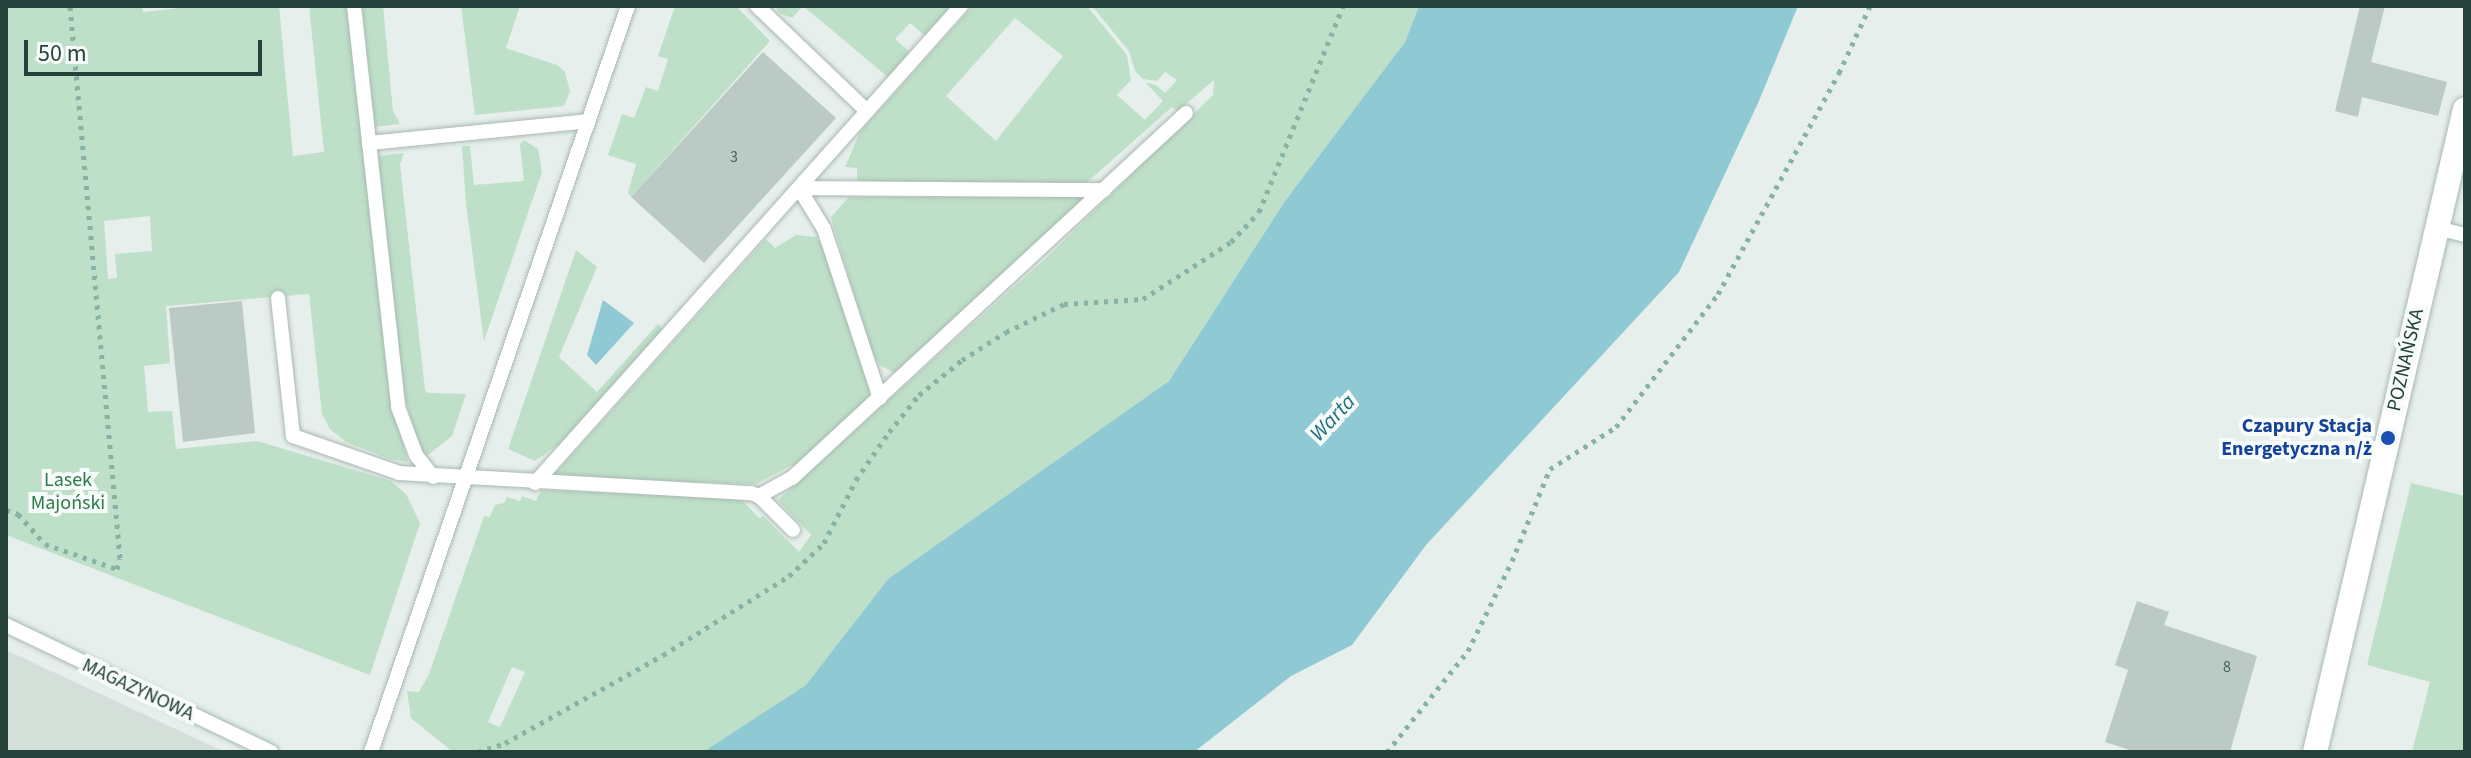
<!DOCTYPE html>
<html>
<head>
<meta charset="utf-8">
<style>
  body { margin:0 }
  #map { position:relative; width:2471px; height:758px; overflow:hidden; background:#e6efeb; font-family:"Source Sans 3",sans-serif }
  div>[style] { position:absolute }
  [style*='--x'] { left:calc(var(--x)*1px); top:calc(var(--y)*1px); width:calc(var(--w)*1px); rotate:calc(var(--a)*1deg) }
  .built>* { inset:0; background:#d4dfda }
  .green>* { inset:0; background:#bfe0c8 }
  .water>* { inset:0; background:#8ec9d4 }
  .building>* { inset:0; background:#bbcac4 }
  .path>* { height:5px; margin-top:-2.5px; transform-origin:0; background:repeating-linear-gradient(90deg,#86b3a5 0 4px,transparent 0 10px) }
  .roads { filter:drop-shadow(0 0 2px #a8b8b2) drop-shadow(0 0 2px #a8b8b2) }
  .lane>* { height:14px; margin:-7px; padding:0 7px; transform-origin:7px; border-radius:7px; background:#fff }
  .secondary>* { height:24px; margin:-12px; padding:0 12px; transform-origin:12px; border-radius:12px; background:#fff }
  .dots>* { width:22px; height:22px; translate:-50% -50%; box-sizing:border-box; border:4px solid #f7fbf9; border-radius:50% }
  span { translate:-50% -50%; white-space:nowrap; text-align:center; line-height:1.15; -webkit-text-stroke:8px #f7fbf9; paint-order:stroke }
  .number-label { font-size:16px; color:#4a645c }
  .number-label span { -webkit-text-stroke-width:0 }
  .street-label { font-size:20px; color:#24423a }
  .transit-label { font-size:20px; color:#164399; font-weight:700 }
  .right { translate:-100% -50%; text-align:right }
  .park-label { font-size:20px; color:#2d7a4b }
  .water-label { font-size:22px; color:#1c6f80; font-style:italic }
  .frame { position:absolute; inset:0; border:8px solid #24423a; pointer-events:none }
  .scale { position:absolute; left:24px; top:40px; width:238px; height:36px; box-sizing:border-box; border:4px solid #24423a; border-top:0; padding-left:10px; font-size:24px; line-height:28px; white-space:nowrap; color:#24423a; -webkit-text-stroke:6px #f7fbf9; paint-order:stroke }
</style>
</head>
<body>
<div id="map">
  <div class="built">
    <i style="clip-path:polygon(6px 650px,225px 752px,6px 752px)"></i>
  </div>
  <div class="green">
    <i style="clip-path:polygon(evenodd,6px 6px,142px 6px,143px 12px,197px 6px,279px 6px,293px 156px,324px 152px,309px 6px,347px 6px,390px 398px,408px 462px,390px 459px,346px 442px,330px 429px,322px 414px,309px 294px,166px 306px,170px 363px,144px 366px,148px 412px,172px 411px,176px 449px,257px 441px,391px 481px,406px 494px,420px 523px,370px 675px,6px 535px,6px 6px,150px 216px,152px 251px,115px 254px,117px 278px,108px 279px,104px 221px,150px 216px)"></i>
    <i style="clip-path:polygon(362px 6px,383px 6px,393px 111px,400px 124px,375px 127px)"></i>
    <i style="clip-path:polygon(461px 6px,520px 6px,506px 48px,557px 65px,565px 72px,570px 91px,564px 106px,475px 115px)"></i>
    <i style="clip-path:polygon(675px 6px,736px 6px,770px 41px,631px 197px,628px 193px,636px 164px,608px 155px,622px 114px,634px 118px,646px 87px,658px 91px,668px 59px,658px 56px)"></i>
    <i style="clip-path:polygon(775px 6px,952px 6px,925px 36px,910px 23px,895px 39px,911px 53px,889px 78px,803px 6px,792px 18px,779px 13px)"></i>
    <i style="clip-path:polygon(evenodd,973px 6px,1087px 6px,1127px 55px,1131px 80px,1117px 95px,1145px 120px,1163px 101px,1145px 82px,1156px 85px,1165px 93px,1177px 80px,1165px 72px,1157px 81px,1143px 79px,1135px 71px,1129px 51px,1092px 6px,1419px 6px,1405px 42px,1285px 201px,1169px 381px,888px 579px,806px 685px,703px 752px,453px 752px,411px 718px,407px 691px,419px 692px,429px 674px,484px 516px,490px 517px,495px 505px,504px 503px,507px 497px,520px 501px,522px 496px,536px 501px,541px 490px,740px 498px,759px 518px,763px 516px,799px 552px,811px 535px,778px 500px,1045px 259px,1213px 95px,1214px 80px,1178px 111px,1172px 107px,1085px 184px,869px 184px,857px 180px,857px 168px,845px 167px,860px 132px,973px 6px,1015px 18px,1063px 56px,996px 141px,946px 96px,1015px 18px,973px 6px,512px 667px,525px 672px,500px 727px,488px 722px,512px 667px)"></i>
    <i style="clip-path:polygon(524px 140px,538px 149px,542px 172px,484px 341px,466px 204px,462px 146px,470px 146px,474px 185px,524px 181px,520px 144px)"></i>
    <i style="clip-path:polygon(404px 153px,400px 164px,425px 390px,428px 393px,466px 394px,452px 436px,424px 458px,405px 400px,378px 156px)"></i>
    <i style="clip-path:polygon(854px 197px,1091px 197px,901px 371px,893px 372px,881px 366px,872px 353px,831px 217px,848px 198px)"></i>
    <i style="clip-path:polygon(796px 235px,816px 237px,825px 248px,870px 390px,868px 401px,795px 468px,792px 465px,756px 484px,552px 477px,766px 239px,775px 248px)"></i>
    <i style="clip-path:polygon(576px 250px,597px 267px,559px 357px,597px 392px,658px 324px,663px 329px,559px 447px,556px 446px,535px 461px,508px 449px)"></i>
    <i style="clip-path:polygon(2411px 483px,2465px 496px,2465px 752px,2412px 752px,2430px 682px,2367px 665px)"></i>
  </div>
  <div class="water">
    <i style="clip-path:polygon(1419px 6px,1798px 6px,1758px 103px,1679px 272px,1426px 545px,1352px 645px,1291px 676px,1194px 752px,703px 752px,806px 685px,888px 579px,1169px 381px,1285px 201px,1405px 42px)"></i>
    <i style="clip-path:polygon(603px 300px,634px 323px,596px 365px,587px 355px)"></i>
  </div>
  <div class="building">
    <i style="clip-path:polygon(2360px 6px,2385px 6px,2371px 62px,2447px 82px,2438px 116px,2362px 97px,2358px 117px,2335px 111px)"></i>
    <i style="clip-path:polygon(763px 52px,836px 118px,704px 263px,631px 197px)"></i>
    <i style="clip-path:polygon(242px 301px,255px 433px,183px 442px,169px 308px)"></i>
    <i style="clip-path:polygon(2137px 601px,2169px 612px,2164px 625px,2257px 656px,2230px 752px,2136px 752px,2105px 742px,2128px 670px,2115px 665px)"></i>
  </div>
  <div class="path">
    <i style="--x:6;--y:510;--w:13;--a:18"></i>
    <i style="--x:18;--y:514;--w:40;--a:48"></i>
    <i style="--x:45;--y:544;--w:76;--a:19.1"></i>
    <i style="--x:117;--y:569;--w:11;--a:-75"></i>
    <i style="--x:120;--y:558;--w:554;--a:-95.18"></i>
    <i style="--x:478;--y:752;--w:28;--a:-18"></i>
    <i style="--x:505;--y:743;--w:181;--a:-29.1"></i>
    <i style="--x:663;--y:655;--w:149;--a:-32.1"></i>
    <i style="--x:789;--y:576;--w:48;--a:-43.3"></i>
    <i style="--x:824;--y:543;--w:71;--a:-63.1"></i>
    <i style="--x:856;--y:480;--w:58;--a:-55.5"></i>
    <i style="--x:889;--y:432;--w:48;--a:-51"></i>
    <i style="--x:919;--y:395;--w:55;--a:-39.1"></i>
    <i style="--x:962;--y:360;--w:52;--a:-32.5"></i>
    <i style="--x:1006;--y:332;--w:64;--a:-25.8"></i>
    <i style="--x:1064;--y:304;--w:79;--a:-3.6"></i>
    <i style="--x:1143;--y:299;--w:105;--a:-32.9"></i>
    <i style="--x:1231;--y:242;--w:41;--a:-47"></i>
    <i style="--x:1259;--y:212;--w:222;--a:-67.8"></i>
    <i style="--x:1387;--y:752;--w:129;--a:-51.3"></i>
    <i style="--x:1468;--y:651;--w:100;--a:-63.9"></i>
    <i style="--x:1512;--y:561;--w:100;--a:-67.6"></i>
    <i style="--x:1550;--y:469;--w:78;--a:-32.5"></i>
    <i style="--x:1616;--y:427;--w:168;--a:-52.5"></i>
    <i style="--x:1718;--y:294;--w:252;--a:-61.3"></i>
    <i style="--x:1839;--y:73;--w:74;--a:-65.2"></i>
  </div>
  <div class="roads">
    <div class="lane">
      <i style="--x:354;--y:6;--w:403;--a:83.7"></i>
      <i style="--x:398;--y:407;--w:51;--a:69.4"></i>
      <i style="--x:416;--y:455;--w:28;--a:52"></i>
      <i style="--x:757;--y:6;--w:152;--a:43.7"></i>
      <i style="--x:369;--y:143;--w:220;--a:-5.7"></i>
      <i style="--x:799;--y:188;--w:305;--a:0.4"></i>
      <i style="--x:799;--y:188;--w:48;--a:58.6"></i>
      <i style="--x:824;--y:229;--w:178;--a:71.7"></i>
      <i style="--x:2437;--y:228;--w:29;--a:14"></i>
      <i style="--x:278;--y:298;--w:139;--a:83.8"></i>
      <i style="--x:293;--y:436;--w:112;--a:19.2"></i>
      <i style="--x:399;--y:473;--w:353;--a:3.3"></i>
      <i style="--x:751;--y:493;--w:9;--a:21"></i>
      <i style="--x:759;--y:496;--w:48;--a:45"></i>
      <i style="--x:535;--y:483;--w:640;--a:-48.23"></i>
      <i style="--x:759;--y:496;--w:38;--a:-29"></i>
      <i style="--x:792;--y:478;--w:537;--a:-42.81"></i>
      <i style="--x:6;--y:625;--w:294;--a:25.6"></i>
      <i style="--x:371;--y:752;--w:789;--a:-70.99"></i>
    </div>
    <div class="secondary">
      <i style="--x:2315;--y:752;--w:660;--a:-76.87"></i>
    </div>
  </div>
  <div class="dots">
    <i style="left:2388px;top:438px;background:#1a4fb4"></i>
  </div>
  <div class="number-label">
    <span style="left:734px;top:157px">3</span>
    <span style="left:2227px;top:667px">8</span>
  </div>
  <div class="street-label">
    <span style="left:2406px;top:360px;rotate:-77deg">POZNAŃSKA</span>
    <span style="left:138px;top:690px;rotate:25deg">MAGAZYNOWA</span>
  </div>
  <div class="transit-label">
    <span class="right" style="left:2372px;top:438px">Czapury Stacja<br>Energetyczna n/ż</span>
  </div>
  <div class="park-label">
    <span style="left:68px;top:492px">Lasek<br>Majoński</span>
  </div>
  <div class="water-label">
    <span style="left:1333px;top:418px;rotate:-47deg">Warta</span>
  </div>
  <div class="frame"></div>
  <div class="scale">50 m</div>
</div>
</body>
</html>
